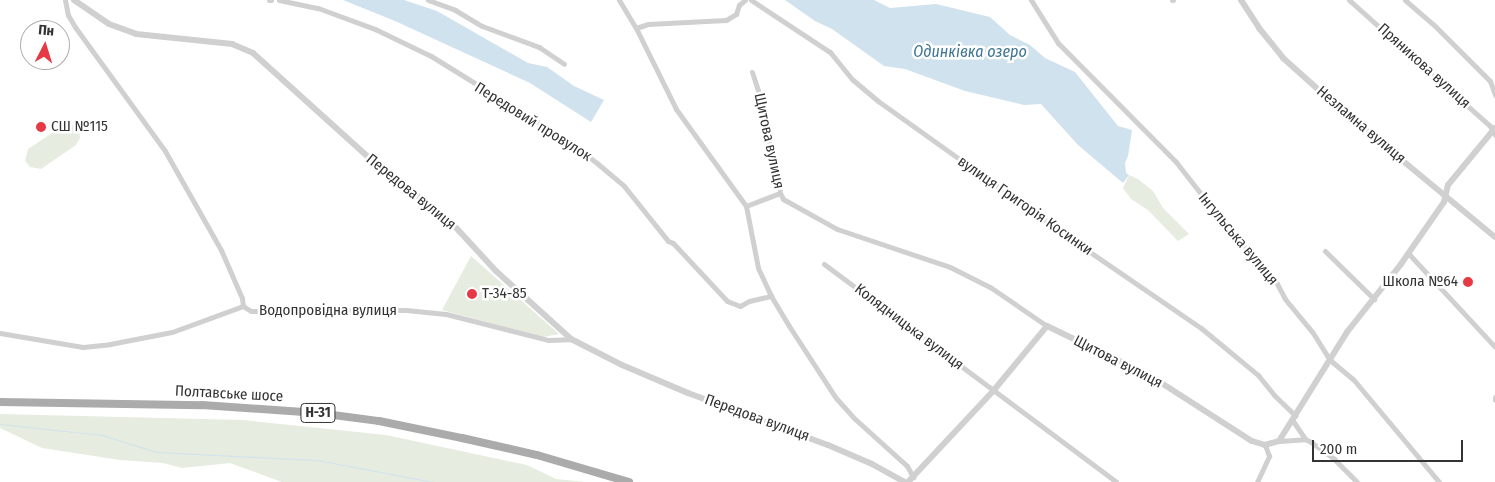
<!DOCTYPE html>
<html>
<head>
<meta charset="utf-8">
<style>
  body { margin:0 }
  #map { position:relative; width:1495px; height:482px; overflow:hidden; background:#fff; font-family:"Fira Sans Condensed",sans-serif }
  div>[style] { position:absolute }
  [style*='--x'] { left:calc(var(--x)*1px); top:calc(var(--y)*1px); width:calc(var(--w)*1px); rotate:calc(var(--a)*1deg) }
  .green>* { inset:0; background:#e6ecdf }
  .water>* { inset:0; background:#cfe2ee }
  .stream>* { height:1px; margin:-0.5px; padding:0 0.5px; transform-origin:0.5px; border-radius:0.5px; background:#cfe2ee }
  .minor>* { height:5px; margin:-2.5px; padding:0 2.5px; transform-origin:2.5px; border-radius:2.5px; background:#d0d0d0 }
  .tertiary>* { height:6px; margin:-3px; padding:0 3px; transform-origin:3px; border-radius:3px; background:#d0d0d0 }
  .primary>* { height:8px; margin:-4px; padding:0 4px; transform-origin:4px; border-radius:4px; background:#ababab }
  .dots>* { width:14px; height:14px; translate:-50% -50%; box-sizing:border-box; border:2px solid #fff; border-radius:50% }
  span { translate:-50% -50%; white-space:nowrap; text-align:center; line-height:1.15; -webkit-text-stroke:5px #fff; paint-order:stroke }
  .shield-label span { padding:1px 4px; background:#fff; border:1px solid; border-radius:4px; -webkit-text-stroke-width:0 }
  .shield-label { font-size:14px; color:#333; font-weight:700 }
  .street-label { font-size:15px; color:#333 }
  .poi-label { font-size:15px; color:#333 }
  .left { translate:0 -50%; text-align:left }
  .right { translate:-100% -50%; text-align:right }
  .water-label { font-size:16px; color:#3f7597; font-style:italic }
  .north { position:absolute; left:20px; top:20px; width:50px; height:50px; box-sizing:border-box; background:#fff; border:1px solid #adadad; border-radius:50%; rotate:5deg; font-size:14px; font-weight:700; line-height:20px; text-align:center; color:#333 }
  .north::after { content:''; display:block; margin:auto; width:18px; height:22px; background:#e63946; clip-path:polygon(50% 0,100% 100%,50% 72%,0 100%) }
  .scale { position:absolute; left:1312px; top:440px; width:151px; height:22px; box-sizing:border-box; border:2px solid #333; border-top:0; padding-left:6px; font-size:15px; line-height:18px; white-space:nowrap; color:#333; -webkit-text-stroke:4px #fff; paint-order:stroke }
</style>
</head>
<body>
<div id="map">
  <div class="green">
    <i style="clip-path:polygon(66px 124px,73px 125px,79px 131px,80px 138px,76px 145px,41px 169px,30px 167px,25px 161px,28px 149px)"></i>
    <i style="clip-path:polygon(1129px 175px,1138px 179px,1153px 191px,1163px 208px,1189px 234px,1178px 241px,1148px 210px,1131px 199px,1123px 188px)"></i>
    <i style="clip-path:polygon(471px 256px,559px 334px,543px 337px,442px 310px)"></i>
    <i style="clip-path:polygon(0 414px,243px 420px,386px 435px,527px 465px,556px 479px,585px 482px,282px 482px,230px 463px,182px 468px,163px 463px,120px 460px,42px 448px,0 428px)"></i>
  </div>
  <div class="water">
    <i style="clip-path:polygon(343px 0,404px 0,437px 11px,528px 63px,547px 67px,574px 86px,604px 100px,591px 122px,530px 83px,395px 21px)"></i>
    <i style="clip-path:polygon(785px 0,874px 0,890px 8px,936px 4px,990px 17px,1010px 35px,1030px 45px,1045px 58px,1075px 72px,1118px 126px,1132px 130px,1128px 156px,1125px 163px,1126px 173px,1129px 175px,1123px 183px,1078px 145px,1041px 104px,1024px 105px,965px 91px,905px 69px,884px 66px,832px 29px,815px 21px)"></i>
  </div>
  <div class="stream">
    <i style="--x:0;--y:424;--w:103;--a:6.2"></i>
    <i style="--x:102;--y:435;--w:58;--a:17.2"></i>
    <i style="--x:157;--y:452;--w:160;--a:2.9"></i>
    <i style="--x:317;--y:460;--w:118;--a:10.7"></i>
  </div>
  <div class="minor">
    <i style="--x:65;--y:0;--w:15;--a:79"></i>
    <i style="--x:68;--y:15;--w:14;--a:60"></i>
    <i style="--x:75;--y:27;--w:153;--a:54"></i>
    <i style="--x:165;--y:151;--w:114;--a:60.5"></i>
    <i style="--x:221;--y:250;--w:52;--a:66.4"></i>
    <i style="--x:242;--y:298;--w:8;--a:83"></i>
    <i style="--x:269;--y:0;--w:2;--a:0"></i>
    <i style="--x:279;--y:0;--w:40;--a:12"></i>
    <i style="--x:318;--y:8;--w:61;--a:20.2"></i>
    <i style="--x:375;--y:29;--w:62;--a:25.7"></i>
    <i style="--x:431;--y:56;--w:163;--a:31.7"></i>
    <i style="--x:570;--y:142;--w:36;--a:38"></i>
    <i style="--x:598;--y:164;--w:34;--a:40"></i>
    <i style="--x:624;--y:186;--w:70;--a:51.3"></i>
    <i style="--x:668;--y:241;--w:5;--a:22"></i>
    <i style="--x:673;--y:243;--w:79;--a:47"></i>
    <i style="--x:727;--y:301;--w:14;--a:21"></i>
    <i style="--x:740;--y:306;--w:10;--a:-29"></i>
    <i style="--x:749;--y:301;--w:23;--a:-13"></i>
    <i style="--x:428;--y:0;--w:29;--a:20"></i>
    <i style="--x:455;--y:10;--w:31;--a:31"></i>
    <i style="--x:482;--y:26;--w:61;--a:20.2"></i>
    <i style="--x:539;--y:47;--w:30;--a:34"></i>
    <i style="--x:619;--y:0;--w:33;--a:59"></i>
    <i style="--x:636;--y:28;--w:90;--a:63.7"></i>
    <i style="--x:676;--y:109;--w:120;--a:54.2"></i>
    <i style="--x:746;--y:206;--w:63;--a:79"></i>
    <i style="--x:758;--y:268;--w:31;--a:65"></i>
    <i style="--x:771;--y:296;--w:35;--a:59"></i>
    <i style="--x:789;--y:326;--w:86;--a:56.9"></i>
    <i style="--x:836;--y:398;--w:28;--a:48"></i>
    <i style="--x:855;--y:419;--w:70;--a:42.1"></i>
    <i style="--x:907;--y:466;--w:13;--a:61"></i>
    <i style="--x:751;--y:0;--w:95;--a:33.4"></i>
    <i style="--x:830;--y:52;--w:36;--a:51"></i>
    <i style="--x:853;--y:80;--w:33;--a:40"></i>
    <i style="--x:878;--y:101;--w:257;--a:35.5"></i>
    <i style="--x:1087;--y:250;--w:138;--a:34.4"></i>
    <i style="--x:1201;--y:328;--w:74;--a:39.5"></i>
    <i style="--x:1258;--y:375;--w:26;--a:51"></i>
    <i style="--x:1274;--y:395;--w:30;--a:44"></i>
    <i style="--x:1031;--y:0;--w:51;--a:57.9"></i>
    <i style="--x:1058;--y:43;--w:168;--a:45.2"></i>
    <i style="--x:1176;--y:162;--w:94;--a:51.9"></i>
    <i style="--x:1234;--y:236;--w:60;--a:47"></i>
    <i style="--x:1275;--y:280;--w:21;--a:62"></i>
    <i style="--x:1285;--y:299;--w:44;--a:50.5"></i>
    <i style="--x:1313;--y:333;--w:32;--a:58"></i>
    <i style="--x:1330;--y:360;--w:30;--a:40"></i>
    <i style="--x:1353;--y:379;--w:134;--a:50.1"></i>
    <i style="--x:1172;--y:0;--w:1;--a:0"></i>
    <i style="--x:1349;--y:0;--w:189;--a:41.8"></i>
    <i style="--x:1490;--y:126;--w:10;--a:61"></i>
    <i style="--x:1405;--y:0;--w:38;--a:41"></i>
    <i style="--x:1434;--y:25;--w:79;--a:45"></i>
    <i style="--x:1490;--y:81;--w:15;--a:70"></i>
    <i style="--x:636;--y:28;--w:13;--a:-18"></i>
    <i style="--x:648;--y:24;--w:78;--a:-2.9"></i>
    <i style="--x:726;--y:20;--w:12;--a:-31"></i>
    <i style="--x:736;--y:14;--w:9;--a:-72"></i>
    <i style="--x:739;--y:5;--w:8;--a:-40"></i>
    <i style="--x:752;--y:72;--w:26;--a:72"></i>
    <i style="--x:760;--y:97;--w:17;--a:90"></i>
    <i style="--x:760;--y:114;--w:57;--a:72.5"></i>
    <i style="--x:777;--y:168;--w:25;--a:83"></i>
    <i style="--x:780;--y:193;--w:7;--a:63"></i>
    <i style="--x:783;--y:199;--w:62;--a:29.1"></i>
    <i style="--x:837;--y:229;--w:119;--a:18.6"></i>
    <i style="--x:950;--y:267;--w:45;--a:26.6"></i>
    <i style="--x:990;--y:287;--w:69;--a:34.4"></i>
    <i style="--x:746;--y:206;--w:36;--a:-21"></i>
    <i style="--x:1325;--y:251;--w:69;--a:44.4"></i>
    <i style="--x:1408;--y:253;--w:128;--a:47.2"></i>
    <i style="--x:824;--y:264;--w:364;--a:36.7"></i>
    <i style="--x:0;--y:333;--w:84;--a:9.6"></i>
    <i style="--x:83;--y:347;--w:27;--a:-6"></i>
    <i style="--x:110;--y:344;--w:63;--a:-11"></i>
    <i style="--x:172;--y:332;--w:76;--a:-20.1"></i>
    <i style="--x:243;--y:306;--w:9;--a:32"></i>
    <i style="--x:251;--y:311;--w:155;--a:-0.4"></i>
    <i style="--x:406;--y:310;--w:40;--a:5.7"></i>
    <i style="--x:446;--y:314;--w:105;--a:14.3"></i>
    <i style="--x:548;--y:340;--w:23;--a:-2"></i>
    <i style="--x:1495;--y:397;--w:3;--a:90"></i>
    <i style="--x:1293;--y:421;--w:22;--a:56"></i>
    <i style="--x:1279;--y:441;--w:26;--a:-4"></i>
    <i style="--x:1305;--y:439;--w:7;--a:27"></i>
    <i style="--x:1311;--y:442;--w:29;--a:36"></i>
    <i style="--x:1334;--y:459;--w:33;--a:45"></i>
    <i style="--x:1257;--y:482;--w:29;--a:-65"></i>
    <i style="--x:1269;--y:456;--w:12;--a:-110"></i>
  </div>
  <div class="tertiary">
    <i style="--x:74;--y:0;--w:42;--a:34.4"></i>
    <i style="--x:109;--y:24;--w:29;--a:20"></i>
    <i style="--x:136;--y:34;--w:97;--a:5.9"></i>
    <i style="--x:232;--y:44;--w:23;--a:23"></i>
    <i style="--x:253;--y:53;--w:169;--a:42.1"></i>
    <i style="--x:378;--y:166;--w:88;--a:37.1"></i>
    <i style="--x:448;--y:219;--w:71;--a:47.3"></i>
    <i style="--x:496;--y:271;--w:101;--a:42.2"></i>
    <i style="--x:571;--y:339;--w:57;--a:27"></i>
    <i style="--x:622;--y:365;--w:72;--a:23"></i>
    <i style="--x:688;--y:393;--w:149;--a:20.4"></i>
    <i style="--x:828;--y:445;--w:48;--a:23.4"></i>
    <i style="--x:872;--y:464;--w:38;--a:29"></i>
    <i style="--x:1241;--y:0;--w:33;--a:57"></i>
    <i style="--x:1259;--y:28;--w:38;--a:51"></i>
    <i style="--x:1283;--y:58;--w:75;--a:41.8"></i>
    <i style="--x:1339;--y:108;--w:202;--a:39.6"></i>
    <i style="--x:908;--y:482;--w:126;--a:-46.9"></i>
    <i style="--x:994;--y:390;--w:83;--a:-50.4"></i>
    <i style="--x:1047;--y:326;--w:113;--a:25.7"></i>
    <i style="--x:1149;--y:375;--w:122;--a:32.7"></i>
    <i style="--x:1252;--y:441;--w:14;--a:17"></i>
    <i style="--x:1265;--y:445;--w:15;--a:-16"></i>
    <i style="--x:1279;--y:441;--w:128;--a:-58"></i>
    <i style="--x:1347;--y:332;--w:87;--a:-51.5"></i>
    <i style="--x:1401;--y:264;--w:75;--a:-55.3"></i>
    <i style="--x:1444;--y:202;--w:17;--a:-77"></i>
    <i style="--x:1448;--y:185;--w:74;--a:-50.5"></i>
  </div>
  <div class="primary">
    <i style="--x:0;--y:402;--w:202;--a:0.9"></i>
    <i style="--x:202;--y:405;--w:116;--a:3.9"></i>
    <i style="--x:318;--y:413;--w:62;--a:7.5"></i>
    <i style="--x:379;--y:421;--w:85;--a:11.6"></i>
    <i style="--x:462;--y:438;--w:77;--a:12.8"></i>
    <i style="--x:537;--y:455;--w:96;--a:16.4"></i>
  </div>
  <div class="dots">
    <i style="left:41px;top:127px;background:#e63946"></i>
    <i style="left:1468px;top:282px;background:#e63946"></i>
    <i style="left:472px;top:294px;background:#e63946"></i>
  </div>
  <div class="shield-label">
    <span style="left:318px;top:413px">Н-31</span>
  </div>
  <div class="street-label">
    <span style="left:1424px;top:66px;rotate:42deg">Пряникова вулиця</span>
    <span style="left:533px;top:122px;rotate:32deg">Передовий провулок</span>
    <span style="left:1361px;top:125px;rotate:40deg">Незламна вулиця</span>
    <span style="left:769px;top:141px;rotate:78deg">Щитова вулиця</span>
    <span style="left:411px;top:192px;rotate:39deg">Передова вулиця</span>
    <span style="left:1025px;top:206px;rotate:35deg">вулиця Григорія Косинки</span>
    <span style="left:1238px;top:239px;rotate:50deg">Інгульська вулиця</span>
    <span style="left:328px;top:311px">Водопровідна вулиця</span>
    <span style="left:909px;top:327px;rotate:37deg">Колядницька вулиця</span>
    <span style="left:1118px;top:362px;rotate:27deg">Щитова вулиця</span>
    <span style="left:229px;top:394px;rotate:3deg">Полтавське шосе</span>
    <span style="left:757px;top:418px;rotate:20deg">Передова вулиця</span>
  </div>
  <div class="poi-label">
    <span class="left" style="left:51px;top:127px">СШ №115</span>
    <span class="right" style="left:1458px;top:282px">Школа №64</span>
    <span class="left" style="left:482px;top:294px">Т-34-85</span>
  </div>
  <div class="water-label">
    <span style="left:970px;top:52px">Одинківка озеро</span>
  </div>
  <div class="north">Пн</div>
  <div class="scale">200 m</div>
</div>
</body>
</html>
